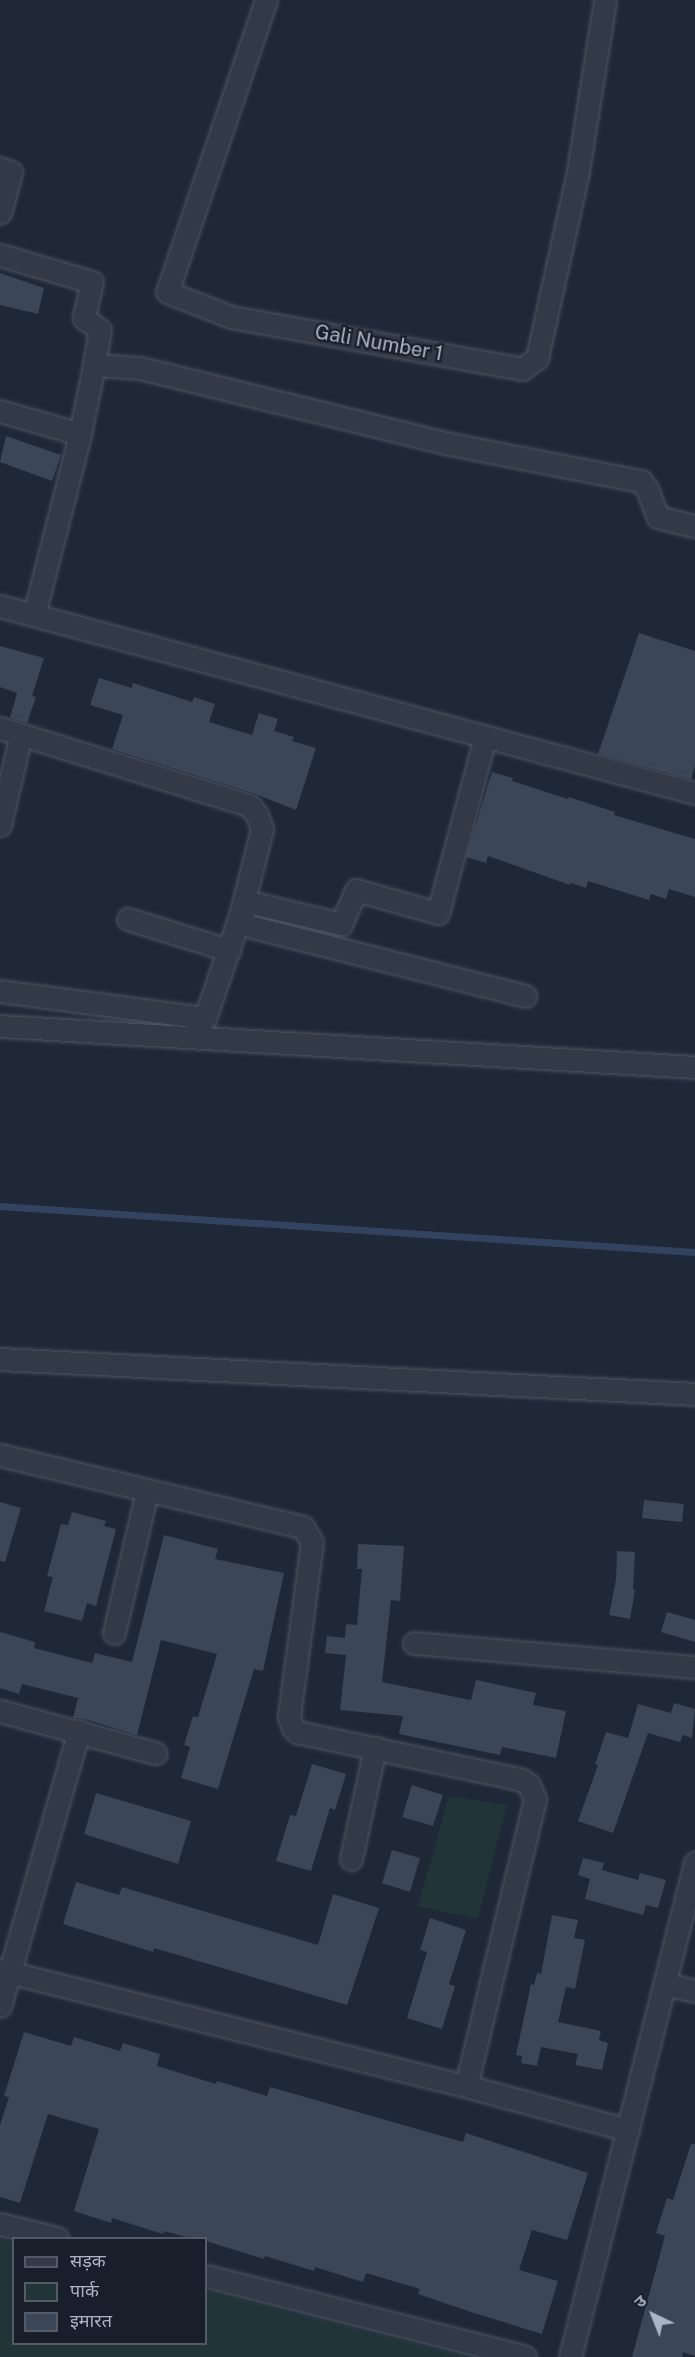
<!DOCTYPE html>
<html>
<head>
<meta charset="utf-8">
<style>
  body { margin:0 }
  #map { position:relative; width:695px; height:2357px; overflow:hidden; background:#1f2837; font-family:"Public Sans","Noto Sans Devanagari",sans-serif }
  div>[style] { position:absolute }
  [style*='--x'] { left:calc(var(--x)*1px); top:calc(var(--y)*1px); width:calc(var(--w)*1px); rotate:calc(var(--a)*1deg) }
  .green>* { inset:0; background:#213438 }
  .stream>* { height:7px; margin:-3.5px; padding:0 3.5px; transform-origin:3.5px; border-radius:3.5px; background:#32435f }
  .building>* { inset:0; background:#3b4657 }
  .roads { filter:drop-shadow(0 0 2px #4d5562) drop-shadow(0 0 2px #4d5562) }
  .street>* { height:21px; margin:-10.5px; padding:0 10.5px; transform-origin:10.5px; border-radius:10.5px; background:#323a47 }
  span { translate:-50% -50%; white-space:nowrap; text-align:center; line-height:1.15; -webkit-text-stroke:4.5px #181f2b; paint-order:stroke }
  .street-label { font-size:20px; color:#acb5c4 }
  .legend { position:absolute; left:12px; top:2237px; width:195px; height:108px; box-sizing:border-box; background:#181f2b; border:2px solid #535b68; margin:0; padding:8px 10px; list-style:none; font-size:18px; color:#acb5c4 }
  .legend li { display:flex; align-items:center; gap:12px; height:30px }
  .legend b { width:30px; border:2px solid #535b68 }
  .north { position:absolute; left:623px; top:2285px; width:60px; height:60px; -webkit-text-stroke:4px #181f2b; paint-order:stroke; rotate:317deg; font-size:16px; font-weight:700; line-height:24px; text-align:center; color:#acb5c4 }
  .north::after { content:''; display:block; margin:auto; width:21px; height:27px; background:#acb5c4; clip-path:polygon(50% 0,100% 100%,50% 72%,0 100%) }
</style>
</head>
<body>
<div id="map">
  <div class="green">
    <i style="clip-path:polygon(449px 1796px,507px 1805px,478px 1919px,418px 1906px)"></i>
    <i style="clip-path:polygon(0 2239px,13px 2243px,14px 2344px,206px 2344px,206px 2291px,468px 2357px,0 2357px)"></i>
  </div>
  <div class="stream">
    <i style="--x:0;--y:1206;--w:697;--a:3.79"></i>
  </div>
  <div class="building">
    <i style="clip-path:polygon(0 273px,44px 288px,38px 314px,0 305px)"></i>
    <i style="clip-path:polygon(6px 436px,61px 455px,52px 481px,0 462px)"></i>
    <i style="clip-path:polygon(639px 633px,695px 651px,695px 766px,691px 779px,598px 754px)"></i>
    <i style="clip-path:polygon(0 646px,44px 658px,32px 696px,36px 697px,27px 723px,10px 718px,17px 693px,0 687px)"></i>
    <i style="clip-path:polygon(99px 678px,132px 688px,133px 683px,192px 702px,194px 697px,215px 704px,209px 722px,252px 735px,259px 713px,278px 719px,274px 731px,294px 737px,292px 741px,316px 748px,296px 810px,253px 793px,112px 749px,123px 715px,90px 705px)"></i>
    <i style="clip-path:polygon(492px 772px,513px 778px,512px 781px,568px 799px,569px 797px,615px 812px,614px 815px,695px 839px,695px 897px,669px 889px,666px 899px,651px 894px,649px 900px,588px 881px,586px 888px,571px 883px,570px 885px,488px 856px,486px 863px,466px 857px)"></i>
    <i style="clip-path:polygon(644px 1500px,684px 1504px,682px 1522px,642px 1518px)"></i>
    <i style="clip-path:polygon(0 1502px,21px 1508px,5px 1562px,0 1561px)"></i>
    <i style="clip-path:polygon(72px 1512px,106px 1521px,104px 1526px,116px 1529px,96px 1606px,87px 1603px,82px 1621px,44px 1611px,53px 1577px,47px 1576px,61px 1524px,68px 1525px)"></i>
    <i style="clip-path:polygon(164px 1535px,218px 1549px,215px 1559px,284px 1573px,263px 1671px,254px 1669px,218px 1789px,181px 1778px,190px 1747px,184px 1745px,193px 1716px,198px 1717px,217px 1654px,161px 1640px,137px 1735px,82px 1718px,73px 1718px,78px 1698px,22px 1684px,19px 1694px,0 1688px,0 1632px,35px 1642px,34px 1648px,92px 1663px,95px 1653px,132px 1662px)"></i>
    <i style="clip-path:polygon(358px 1544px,404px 1546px,400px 1601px,391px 1600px,382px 1682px,471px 1700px,476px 1680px,536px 1693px,533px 1705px,566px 1711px,556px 1758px,502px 1747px,500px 1755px,399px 1734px,403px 1716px,340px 1710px,346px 1655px,325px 1653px,327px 1636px,345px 1638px,346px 1624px,357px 1625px,362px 1569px,357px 1569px)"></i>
    <i style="clip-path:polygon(617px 1551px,635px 1552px,633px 1590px,635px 1590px,630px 1619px,609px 1615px,616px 1579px)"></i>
    <i style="clip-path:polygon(667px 1612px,695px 1620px,695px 1642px,661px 1632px)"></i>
    <i style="clip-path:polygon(674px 1703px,695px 1709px,692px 1738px,683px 1735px,680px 1742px,648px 1733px,613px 1833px,578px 1821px,598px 1765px,595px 1764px,606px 1732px,628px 1738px,638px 1704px,671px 1713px)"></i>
    <i style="clip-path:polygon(312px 1764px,346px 1774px,335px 1810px,330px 1808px,311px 1871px,276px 1861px,290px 1815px,296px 1816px)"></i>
    <i style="clip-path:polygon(412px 1785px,443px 1795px,433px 1826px,402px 1817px)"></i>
    <i style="clip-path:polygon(96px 1793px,191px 1821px,178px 1864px,84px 1834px)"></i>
    <i style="clip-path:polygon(392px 1850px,420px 1858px,410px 1892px,382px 1883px)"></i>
    <i style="clip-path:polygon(583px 1858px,604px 1863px,602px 1870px,638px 1880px,640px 1873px,666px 1880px,658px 1908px,646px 1905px,643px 1915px,585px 1899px,590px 1879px,578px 1875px)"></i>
    <i style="clip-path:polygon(76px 1882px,119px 1895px,122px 1887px,318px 1945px,333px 1894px,379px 1908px,347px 2005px,154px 1948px,153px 1952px,63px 1924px)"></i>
    <i style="clip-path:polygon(552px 1915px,578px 1920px,574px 1938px,585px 1940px,575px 1989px,566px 1987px,558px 2022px,601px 2031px,599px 2040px,608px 2043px,602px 2070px,575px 2065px,578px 2054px,541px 2047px,537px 2066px,521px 2063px,522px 2056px,516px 2055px,531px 1984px,534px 1985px,537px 1973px,541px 1974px)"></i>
    <i style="clip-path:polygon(430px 1918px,466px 1930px,449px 1984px,455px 1986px,442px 2029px,407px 2018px,427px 1952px,420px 1950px)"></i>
    <i style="clip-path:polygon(24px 2032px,71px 2046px,74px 2037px,120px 2051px,123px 2043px,160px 2054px,157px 2066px,216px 2084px,217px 2081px,267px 2096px,270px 2087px,463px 2142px,466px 2133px,588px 2173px,567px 2240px,532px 2230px,519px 2270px,558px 2281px,542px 2334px,471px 2312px,418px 2294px,420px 2289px,366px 2273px,363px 2282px,315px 2267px,314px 2271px,265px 2256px,264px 2259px,206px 2241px,206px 2238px,190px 2238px,164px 2231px,163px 2234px,112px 2218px,111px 2223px,74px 2211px,99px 2129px,48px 2114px,20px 2203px,0 2197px,0 2125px,9px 2097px,4px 2096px)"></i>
    <i style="clip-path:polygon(691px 2144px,695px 2144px,695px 2356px,683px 2352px,682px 2357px,632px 2357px,665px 2236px,656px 2233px,667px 2198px,673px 2200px)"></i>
  </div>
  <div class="roads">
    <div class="street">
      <i style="--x:266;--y:0;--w:308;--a:108.7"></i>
      <i style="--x:167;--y:292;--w:69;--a:21.3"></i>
      <i style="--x:231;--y:317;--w:296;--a:10.1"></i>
      <i style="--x:522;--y:369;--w:19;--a:-36"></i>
      <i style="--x:537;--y:358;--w:191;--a:-77.6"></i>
      <i style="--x:578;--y:171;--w:173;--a:-81"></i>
      <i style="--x:0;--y:168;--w:12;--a:20"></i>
      <i style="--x:11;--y:172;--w:42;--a:105"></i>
      <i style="--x:0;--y:255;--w:96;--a:16.4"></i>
      <i style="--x:92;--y:282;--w:37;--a:103"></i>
      <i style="--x:84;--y:318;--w:20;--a:37"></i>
      <i style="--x:100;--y:330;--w:36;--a:100"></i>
      <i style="--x:0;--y:411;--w:83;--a:16"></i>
      <i style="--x:0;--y:606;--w:720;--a:15.06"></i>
      <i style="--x:34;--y:615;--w:187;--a:-75.7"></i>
      <i style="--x:80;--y:434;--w:70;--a:-78.5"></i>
      <i style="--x:94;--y:365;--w:46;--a:3.7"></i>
      <i style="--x:140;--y:368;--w:319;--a:13.8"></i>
      <i style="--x:450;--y:444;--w:195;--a:11"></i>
      <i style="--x:641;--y:481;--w:10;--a:53"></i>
      <i style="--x:647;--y:489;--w:30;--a:69"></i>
      <i style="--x:658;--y:517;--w:38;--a:14"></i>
      <i style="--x:0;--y:728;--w:261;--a:17.2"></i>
      <i style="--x:249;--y:805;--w:13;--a:51"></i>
      <i style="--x:257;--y:815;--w:15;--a:70"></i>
      <i style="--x:262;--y:829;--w:90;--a:104.2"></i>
      <i style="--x:240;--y:916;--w:13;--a:48"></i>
      <i style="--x:249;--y:926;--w:285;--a:14.2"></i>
      <i style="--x:0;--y:825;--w:93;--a:-77"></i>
      <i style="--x:244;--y:901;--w:100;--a:13.3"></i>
      <i style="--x:341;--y:924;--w:37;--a:-66"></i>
      <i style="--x:356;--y:890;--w:85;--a:15.7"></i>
      <i style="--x:438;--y:913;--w:182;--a:-75"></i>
      <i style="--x:128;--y:919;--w:106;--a:17.1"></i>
      <i style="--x:0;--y:991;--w:207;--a:7.5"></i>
      <i style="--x:205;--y:1018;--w:108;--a:-71.1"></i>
      <i style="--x:0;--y:1026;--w:696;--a:3.38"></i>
      <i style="--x:0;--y:1359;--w:696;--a:2.88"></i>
      <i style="--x:0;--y:1455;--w:311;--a:13.4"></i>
      <i style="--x:303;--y:1527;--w:17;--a:59"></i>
      <i style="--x:312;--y:1542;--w:177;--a:97.5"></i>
      <i style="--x:289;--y:1717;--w:12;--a:70"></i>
      <i style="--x:293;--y:1728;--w:6;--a:45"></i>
      <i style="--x:297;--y:1732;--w:230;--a:12"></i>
      <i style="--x:522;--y:1780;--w:9;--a:36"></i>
      <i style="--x:529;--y:1785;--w:15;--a:67"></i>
      <i style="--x:535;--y:1799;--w:295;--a:103.5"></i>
      <i style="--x:114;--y:1633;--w:146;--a:-76.9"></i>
      <i style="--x:414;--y:1643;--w:282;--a:4.9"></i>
      <i style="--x:0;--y:1711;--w:161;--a:15.2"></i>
      <i style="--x:351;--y:1859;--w:114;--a:-77.8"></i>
      <i style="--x:0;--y:1970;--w:480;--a:14"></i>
      <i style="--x:466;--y:2086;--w:168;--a:15.2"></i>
      <i style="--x:665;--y:1984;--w:31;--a:13"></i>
      <i style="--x:0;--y:2006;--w:287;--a:-74"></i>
      <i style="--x:0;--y:2224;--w:59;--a:13.8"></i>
      <i style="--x:206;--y:2276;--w:329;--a:14.2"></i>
      <i style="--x:570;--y:2357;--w:510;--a:-75.8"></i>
    </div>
  </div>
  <div class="street-label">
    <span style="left:379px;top:343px;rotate:10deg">Gali Number 1</span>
  </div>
  <ul class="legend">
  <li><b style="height:8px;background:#323a47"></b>सड़क</li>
  <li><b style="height:16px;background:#213438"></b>पार्क</li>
  <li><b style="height:16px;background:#3b4657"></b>इमारत</li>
  </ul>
  <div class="north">उ</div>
</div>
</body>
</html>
